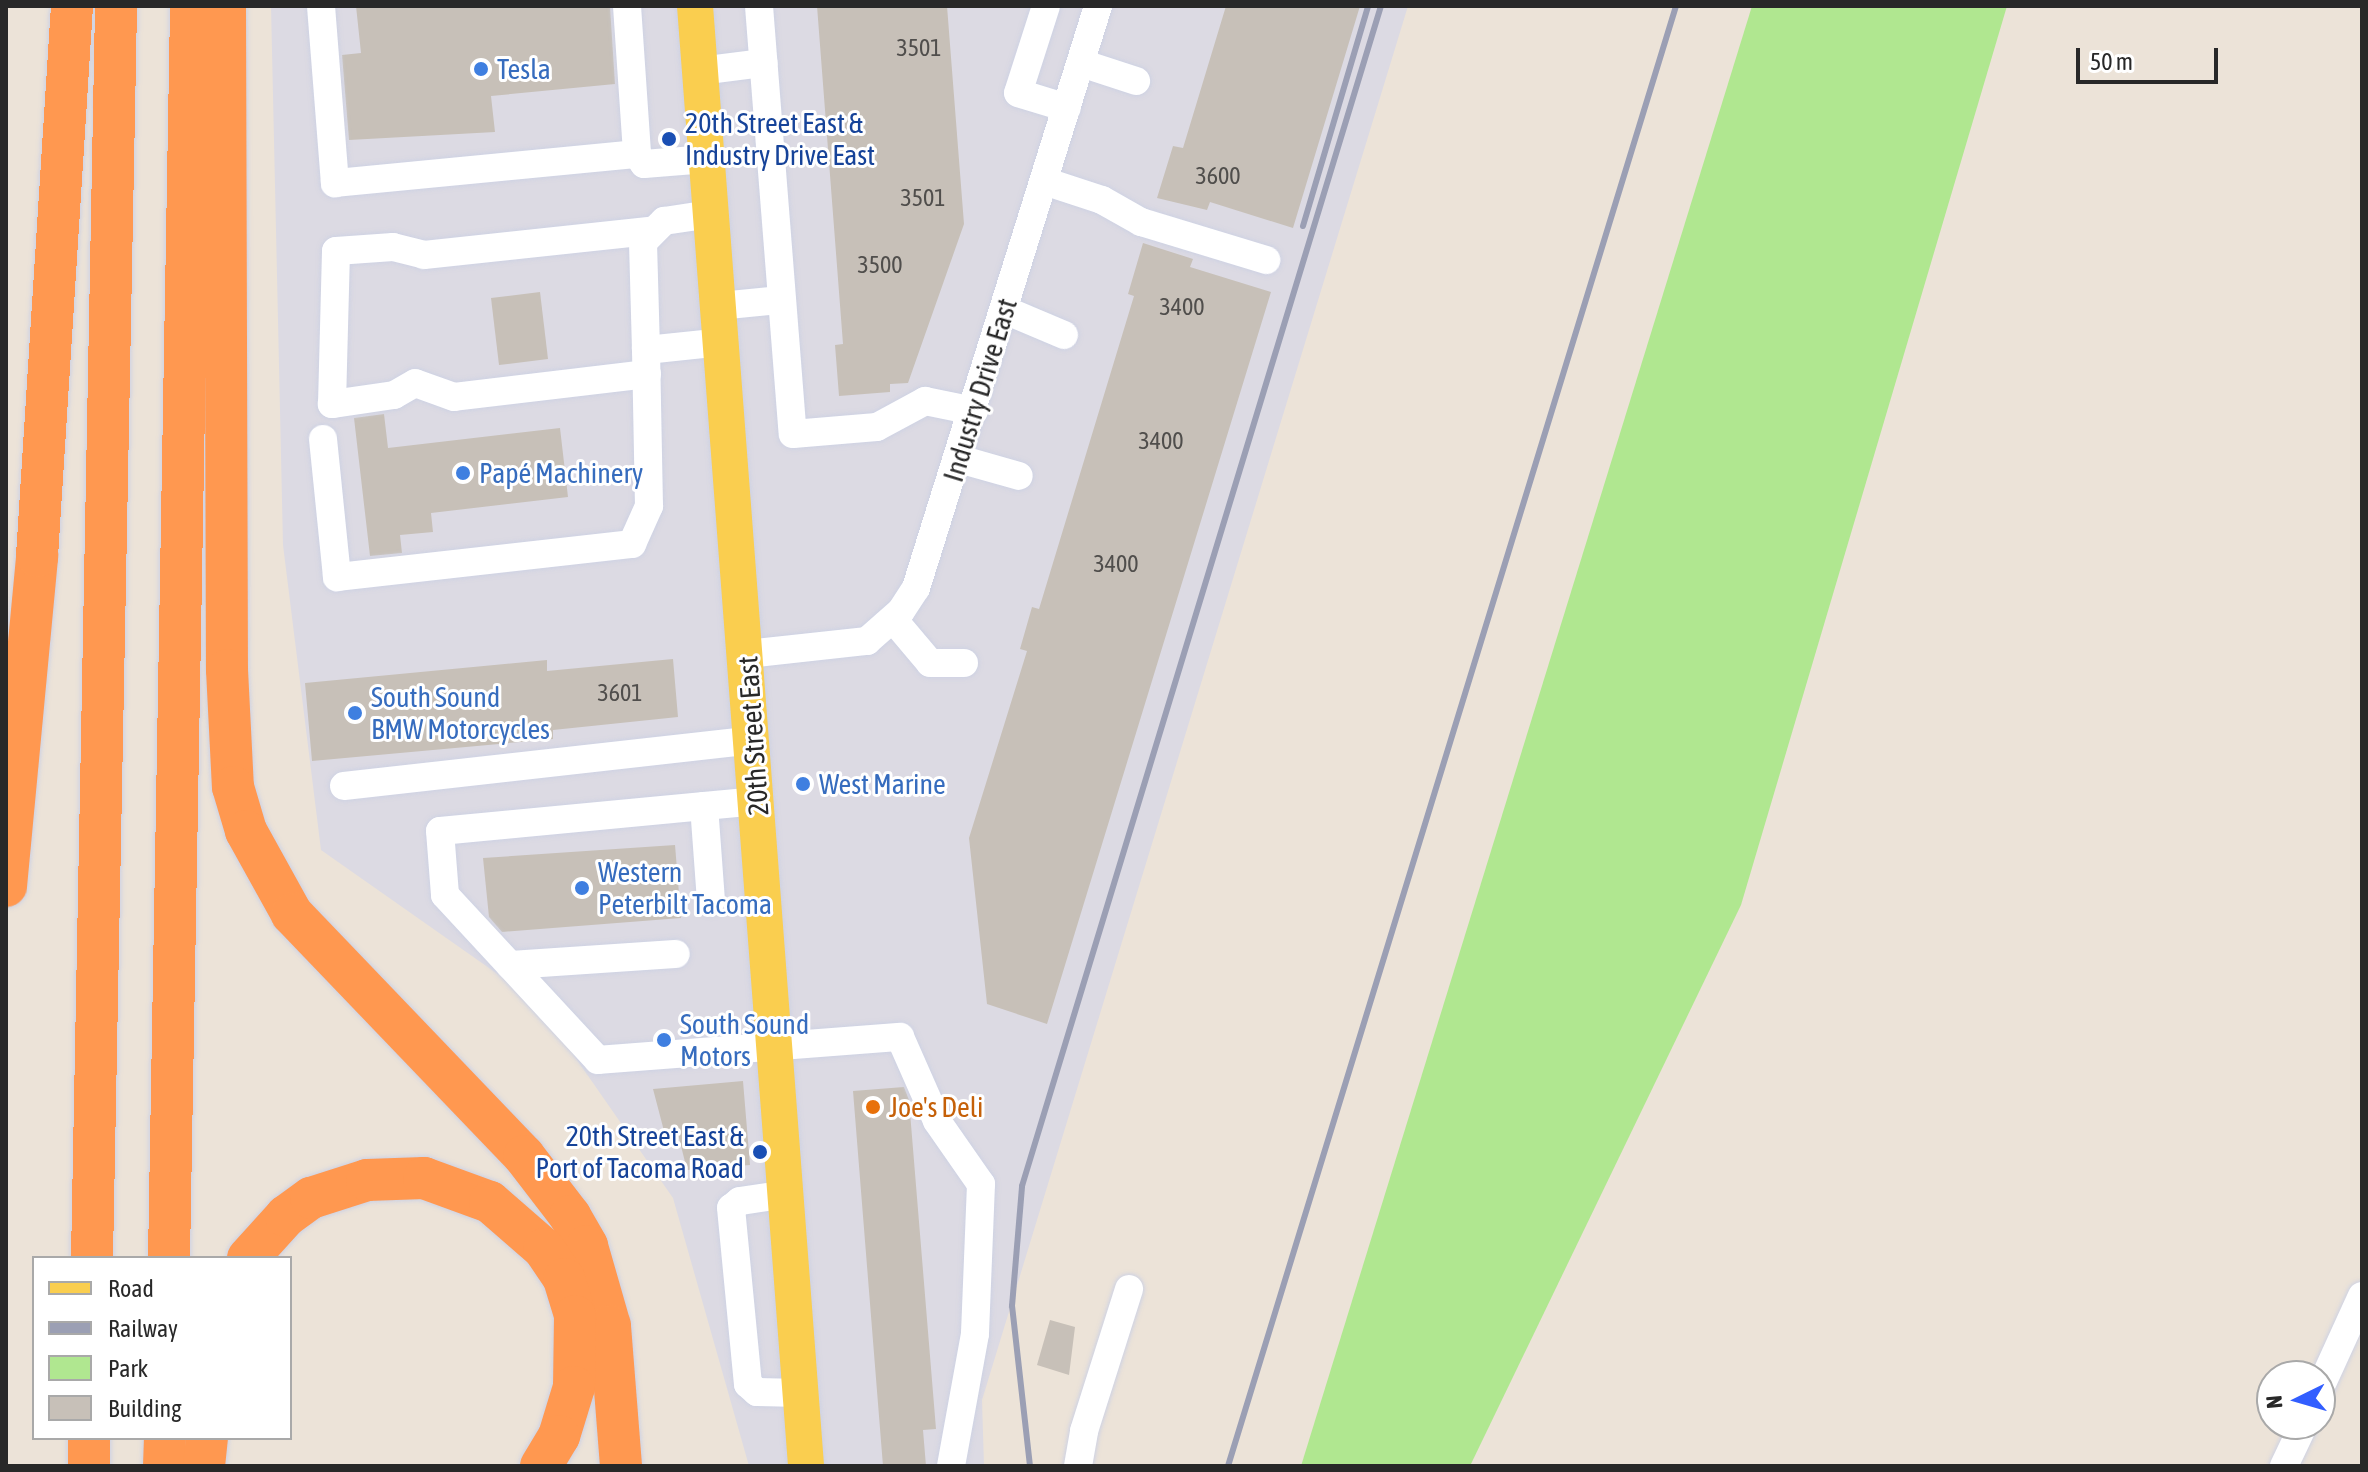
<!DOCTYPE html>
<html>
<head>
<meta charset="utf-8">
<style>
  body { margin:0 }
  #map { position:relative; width:2368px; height:1472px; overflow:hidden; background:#ece3d8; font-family:"Asap Condensed",sans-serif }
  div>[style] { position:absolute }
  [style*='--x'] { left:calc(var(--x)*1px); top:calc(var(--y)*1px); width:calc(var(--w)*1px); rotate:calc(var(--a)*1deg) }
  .industrial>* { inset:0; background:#dcdae3 }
  .green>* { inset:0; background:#b0e790 }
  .building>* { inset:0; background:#c7c0b8 }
  .roads { filter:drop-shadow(0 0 2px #ced2e3) drop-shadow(0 0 2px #ced2e3) }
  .minor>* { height:28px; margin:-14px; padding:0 14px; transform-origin:14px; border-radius:14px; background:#fff }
  .major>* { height:36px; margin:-18px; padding:0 18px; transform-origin:18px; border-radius:18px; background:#face4f }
  .highway>* { height:42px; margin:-21px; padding:0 21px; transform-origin:21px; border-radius:21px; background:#ff9850 }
  .rail>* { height:6px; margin:-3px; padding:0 3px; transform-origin:3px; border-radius:3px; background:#9b9fb4 }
  .dots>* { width:22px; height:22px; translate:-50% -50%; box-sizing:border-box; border:4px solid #fff; border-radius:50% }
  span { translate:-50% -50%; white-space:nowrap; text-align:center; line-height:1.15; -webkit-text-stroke:6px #fff; paint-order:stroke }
  .number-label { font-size:24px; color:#504e4c }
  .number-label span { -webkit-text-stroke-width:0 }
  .shop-label { font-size:28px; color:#366cbe }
  .left { translate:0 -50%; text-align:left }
  .transit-label { font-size:28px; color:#164399 }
  .right { translate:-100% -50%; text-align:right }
  .street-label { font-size:28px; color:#282828 }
  .food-label { font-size:28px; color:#c56008 }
  .frame { position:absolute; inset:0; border:8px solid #282828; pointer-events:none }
  .legend { position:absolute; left:32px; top:1256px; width:260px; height:184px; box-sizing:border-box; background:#fff; border:2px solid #a9a9a9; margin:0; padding:10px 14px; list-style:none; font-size:24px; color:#282828 }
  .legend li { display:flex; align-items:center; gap:16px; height:40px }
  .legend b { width:40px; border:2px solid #a9a9a9 }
  .north { position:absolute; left:2256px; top:1360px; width:80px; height:80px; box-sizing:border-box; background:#fff; border:2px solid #a9a9a9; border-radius:50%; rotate:265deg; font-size:22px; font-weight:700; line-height:32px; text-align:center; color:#282828 }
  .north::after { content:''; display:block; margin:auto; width:28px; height:36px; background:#325eff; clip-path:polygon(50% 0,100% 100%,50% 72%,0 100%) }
  .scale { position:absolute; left:2076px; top:48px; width:142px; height:36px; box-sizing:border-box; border:4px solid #282828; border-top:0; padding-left:10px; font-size:24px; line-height:28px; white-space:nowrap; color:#282828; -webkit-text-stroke:6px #fff; paint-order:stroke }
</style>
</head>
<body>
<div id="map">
  <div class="industrial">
    <i style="clip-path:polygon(271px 6px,1408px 6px,982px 1400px,984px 1466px,749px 1466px,673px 1198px,536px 1001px,321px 850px,283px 545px)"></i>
  </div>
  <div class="green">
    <i style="clip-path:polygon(1752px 6px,2007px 6px,1741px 905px,1470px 1466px,1301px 1466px)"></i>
  </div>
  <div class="building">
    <i style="clip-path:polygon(356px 6px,610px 6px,615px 84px,491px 96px,495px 132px,349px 140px,342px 55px,361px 53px)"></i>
    <i style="clip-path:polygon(817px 6px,947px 6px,964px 224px,908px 383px,890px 384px,890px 392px,839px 396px,835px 345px,843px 344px)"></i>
    <i style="clip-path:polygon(1226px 6px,1360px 6px,1293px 228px,1210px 202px,1207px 210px,1157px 198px,1173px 146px,1183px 148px)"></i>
    <i style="clip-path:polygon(1143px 243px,1193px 259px,1190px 267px,1271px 292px,1047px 1024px,987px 1004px,969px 838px,1027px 651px,1020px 649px,1032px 607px,1039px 609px,1134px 296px,1128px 294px)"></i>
    <i style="clip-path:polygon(540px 292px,548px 359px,499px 365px,491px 298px)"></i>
    <i style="clip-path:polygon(384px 414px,388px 448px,560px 428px,568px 497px,431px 513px,433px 532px,400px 535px,402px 553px,370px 556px,354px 418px)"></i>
    <i style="clip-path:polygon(673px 659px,678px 717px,553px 730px,553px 739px,312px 761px,305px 683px,547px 660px,547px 671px)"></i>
    <i style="clip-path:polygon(675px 845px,681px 918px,502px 932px,489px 917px,483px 858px)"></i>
    <i style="clip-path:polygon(743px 1081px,750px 1165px,687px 1170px,677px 1130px,664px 1131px,653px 1089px)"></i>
    <i style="clip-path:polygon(904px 1087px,909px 1100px,936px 1429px,923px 1430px,926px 1466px,883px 1466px,853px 1091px)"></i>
    <i style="clip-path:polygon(1050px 1320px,1075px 1327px,1069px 1375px,1037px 1365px)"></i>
  </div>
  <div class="roads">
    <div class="minor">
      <i style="--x:321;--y:6;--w:178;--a:85.5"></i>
      <i style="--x:335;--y:183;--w:303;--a:-5.5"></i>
      <i style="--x:627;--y:6;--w:148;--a:86.1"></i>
      <i style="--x:637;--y:154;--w:12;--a:55"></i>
      <i style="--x:644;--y:164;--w:63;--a:-4.5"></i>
      <i style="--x:759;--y:6;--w:429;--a:85.5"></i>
      <i style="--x:793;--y:434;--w:84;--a:-4.8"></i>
      <i style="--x:877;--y:427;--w:55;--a:-28.4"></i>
      <i style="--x:925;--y:401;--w:50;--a:11.5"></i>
      <i style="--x:1046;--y:6;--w:91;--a:107.8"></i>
      <i style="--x:1018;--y:93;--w:51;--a:17"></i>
      <i style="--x:1081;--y:63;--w:58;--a:18.1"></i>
      <i style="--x:700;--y:71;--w:64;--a:-7.2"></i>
      <i style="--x:1044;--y:181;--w:61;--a:18.1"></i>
      <i style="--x:1102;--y:200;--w:45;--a:29.4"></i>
      <i style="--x:1141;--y:222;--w:131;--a:16.9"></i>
      <i style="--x:719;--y:306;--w:61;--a:-5.6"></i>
      <i style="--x:1005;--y:310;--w:64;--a:23"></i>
      <i style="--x:646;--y:350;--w:108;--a:-91.6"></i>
      <i style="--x:643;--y:242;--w:30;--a:-45"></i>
      <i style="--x:664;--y:221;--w:48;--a:-8.5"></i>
      <i style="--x:647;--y:374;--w:194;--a:173.2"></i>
      <i style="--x:454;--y:397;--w:41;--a:-160.3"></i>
      <i style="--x:415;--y:383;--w:24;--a:150"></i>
      <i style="--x:394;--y:395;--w:63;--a:171.7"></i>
      <i style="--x:332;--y:404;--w:153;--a:-88.5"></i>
      <i style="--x:336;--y:251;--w:57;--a:-4"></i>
      <i style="--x:393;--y:247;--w:32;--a:14"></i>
      <i style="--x:424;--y:255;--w:226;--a:-6.1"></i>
      <i style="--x:323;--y:439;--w:139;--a:84.2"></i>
      <i style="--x:337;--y:577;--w:297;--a:-6.4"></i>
      <i style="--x:632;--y:544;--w:42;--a:-65.9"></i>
      <i style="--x:649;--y:506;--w:156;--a:-91.1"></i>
      <i style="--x:646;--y:350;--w:76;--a:-6"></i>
      <i style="--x:959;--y:459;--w:62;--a:15.8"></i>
      <i style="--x:893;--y:619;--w:57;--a:49.9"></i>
      <i style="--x:930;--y:663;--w:34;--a:0"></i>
      <i style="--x:747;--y:654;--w:121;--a:-6.2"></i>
      <i style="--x:867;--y:641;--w:45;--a:-41.4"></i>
      <i style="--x:901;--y:611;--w:27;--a:-57"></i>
      <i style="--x:916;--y:588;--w:610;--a:-72.63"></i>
      <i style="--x:344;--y:786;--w:412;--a:-6.4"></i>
      <i style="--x:704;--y:806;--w:265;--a:174.6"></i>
      <i style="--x:440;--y:831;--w:64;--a:85.5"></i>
      <i style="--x:445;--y:895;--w:225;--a:47.2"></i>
      <i style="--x:598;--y:1060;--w:303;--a:-4.4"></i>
      <i style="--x:900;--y:1037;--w:92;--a:66.2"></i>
      <i style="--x:937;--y:1121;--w:77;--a:55.1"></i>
      <i style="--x:981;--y:1184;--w:150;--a:92.3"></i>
      <i style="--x:975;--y:1334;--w:134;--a:100.3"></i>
      <i style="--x:711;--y:901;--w:95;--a:-94.2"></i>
      <i style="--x:704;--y:806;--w:54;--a:-5.3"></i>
      <i style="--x:510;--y:965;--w:166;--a:-3.8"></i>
      <i style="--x:787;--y:1194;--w:48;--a:171.5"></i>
      <i style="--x:740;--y:1201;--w:11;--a:142"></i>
      <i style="--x:731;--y:1208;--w:177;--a:84.5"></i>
      <i style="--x:748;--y:1384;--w:12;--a:42"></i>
      <i style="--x:757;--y:1392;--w:44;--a:1.3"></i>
      <i style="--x:2320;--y:1388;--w:101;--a:-65.5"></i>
      <i style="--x:1078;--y:1466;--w:36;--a:-80"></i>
      <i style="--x:1084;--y:1431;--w:149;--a:-72.4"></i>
      <i style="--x:2284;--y:1466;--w:47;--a:-64.5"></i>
    </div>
    <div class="major">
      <i style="--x:695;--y:6;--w:1464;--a:85.65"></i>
    </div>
    <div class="highway">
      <i style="--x:225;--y:6;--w:664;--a:89.83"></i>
      <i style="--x:227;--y:670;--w:117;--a:87.1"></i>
      <i style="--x:233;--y:787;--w:46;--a:73.5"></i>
      <i style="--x:246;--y:831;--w:95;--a:61"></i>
      <i style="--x:292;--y:914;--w:335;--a:46.2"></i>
      <i style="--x:524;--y:1156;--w:76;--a:52.5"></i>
      <i style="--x:570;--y:1216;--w:34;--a:60"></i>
      <i style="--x:587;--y:1246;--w:83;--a:74"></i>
      <i style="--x:610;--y:1326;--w:140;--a:85.5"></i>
      <i style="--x:6;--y:886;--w:331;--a:-84.6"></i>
      <i style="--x:37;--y:556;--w:551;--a:-86.36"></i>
      <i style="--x:92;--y:1258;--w:1252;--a:-88.9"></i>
      <i style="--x:169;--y:1258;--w:1252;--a:-88.99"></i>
      <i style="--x:248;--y:1258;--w:57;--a:-47.9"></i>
      <i style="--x:286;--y:1216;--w:31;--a:-36"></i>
      <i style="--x:311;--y:1198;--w:59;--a:-17.8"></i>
      <i style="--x:367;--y:1180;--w:57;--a:-2"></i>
      <i style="--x:424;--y:1178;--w:70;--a:20"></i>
      <i style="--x:490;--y:1202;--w:72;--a:41"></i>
      <i style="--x:544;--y:1249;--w:36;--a:56"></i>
      <i style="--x:564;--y:1279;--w:39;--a:73"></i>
      <i style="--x:575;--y:1316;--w:71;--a:90.8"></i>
      <i style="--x:574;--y:1387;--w:51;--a:107"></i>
      <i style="--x:559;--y:1436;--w:35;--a:121"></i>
      <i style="--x:89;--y:1466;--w:28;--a:-90"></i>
      <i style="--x:164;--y:1466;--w:28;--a:-88"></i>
      <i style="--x:204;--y:1466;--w:28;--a:-84"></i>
    </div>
  </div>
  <div class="rail">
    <i style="--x:1303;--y:226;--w:229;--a:-73.5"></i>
    <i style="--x:1030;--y:1466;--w:161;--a:-96.4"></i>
    <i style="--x:1012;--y:1306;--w:120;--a:-85.2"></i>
    <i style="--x:1022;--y:1186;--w:1233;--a:-73.08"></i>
    <i style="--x:1228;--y:1466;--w:1527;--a:-72.94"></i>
  </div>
  <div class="dots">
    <i style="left:481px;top:69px;background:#3f7fe0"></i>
    <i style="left:669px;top:139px;background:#1a4fb4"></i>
    <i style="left:463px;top:473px;background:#3f7fe0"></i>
    <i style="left:355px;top:713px;background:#3f7fe0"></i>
    <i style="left:803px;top:784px;background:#3f7fe0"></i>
    <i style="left:582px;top:888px;background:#3f7fe0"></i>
    <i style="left:664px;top:1040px;background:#3f7fe0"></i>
    <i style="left:873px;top:1107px;background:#e8710a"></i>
    <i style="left:760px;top:1152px;background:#1a4fb4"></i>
  </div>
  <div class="number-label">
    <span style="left:919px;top:48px">3501</span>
    <span style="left:1218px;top:176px">3600</span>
    <span style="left:923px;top:198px">3501</span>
    <span style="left:880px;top:265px">3500</span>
    <span style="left:1182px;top:307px">3400</span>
    <span style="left:1161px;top:441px">3400</span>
    <span style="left:1116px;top:564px">3400</span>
    <span style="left:620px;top:693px">3601</span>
  </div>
  <div class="shop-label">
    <span class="left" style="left:497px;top:69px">Tesla</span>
    <span class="left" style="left:479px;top:473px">Papé Machinery</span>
    <span class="left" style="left:371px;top:713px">South Sound<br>BMW Motorcycles</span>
    <span class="left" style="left:819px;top:784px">West Marine</span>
    <span class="left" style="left:598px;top:888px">Western<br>Peterbilt Tacoma</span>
    <span class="left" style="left:680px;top:1040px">South Sound<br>Motors</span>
  </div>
  <div class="transit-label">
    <span class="left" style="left:685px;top:139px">20th Street East &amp;<br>Industry Drive East</span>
    <span class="right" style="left:744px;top:1152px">20th Street East &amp;<br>Port of Tacoma Road</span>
  </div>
  <div class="street-label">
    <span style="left:980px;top:390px;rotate:-73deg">Industry Drive East</span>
    <span style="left:753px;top:736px;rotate:-94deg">20th Street East</span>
  </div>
  <div class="food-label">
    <span class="left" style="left:889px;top:1107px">Joe's Deli</span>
  </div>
  <div class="frame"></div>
  <ul class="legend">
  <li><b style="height:10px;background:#face4f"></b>Road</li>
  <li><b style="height:10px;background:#9b9fb4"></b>Railway</li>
  <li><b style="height:22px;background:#b0e790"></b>Park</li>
  <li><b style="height:22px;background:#c7c0b8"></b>Building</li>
  </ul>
  <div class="north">N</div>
  <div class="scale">50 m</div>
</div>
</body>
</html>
